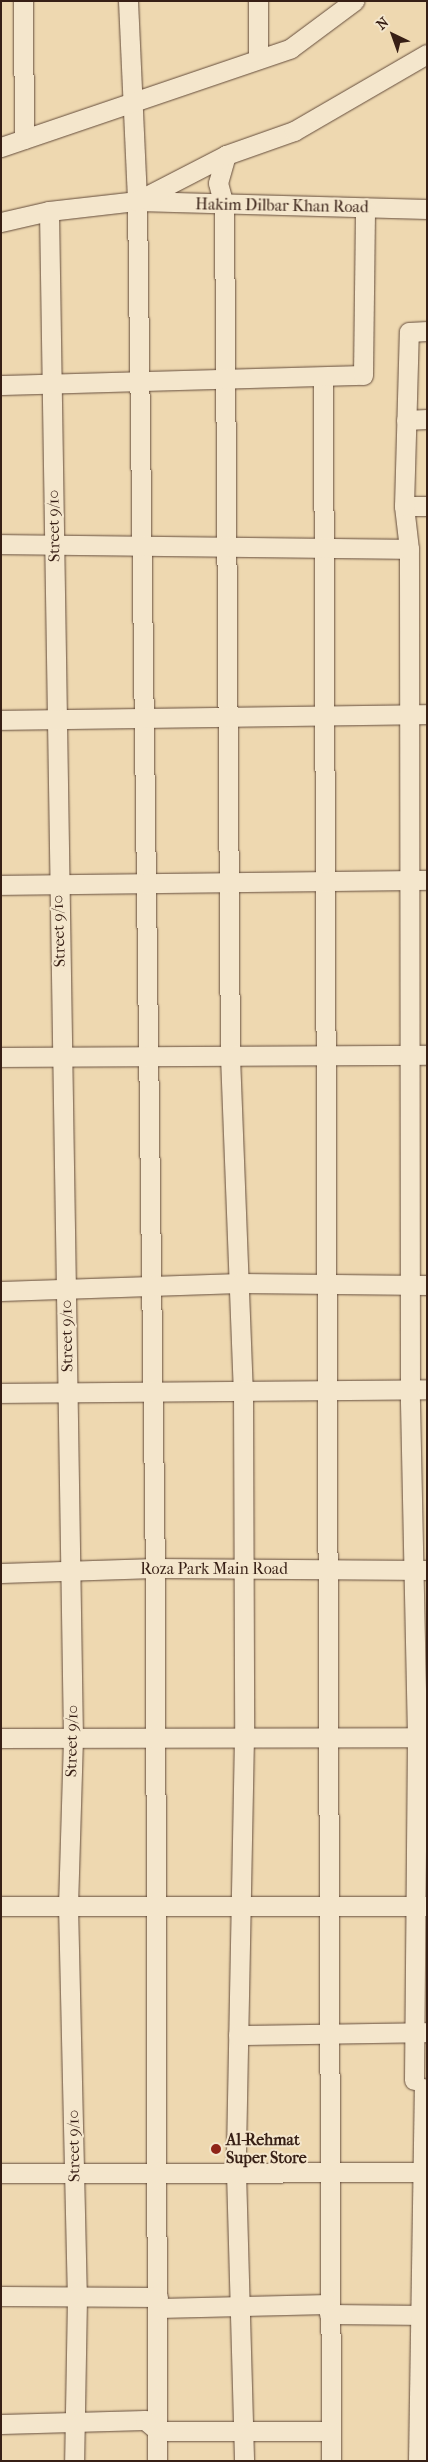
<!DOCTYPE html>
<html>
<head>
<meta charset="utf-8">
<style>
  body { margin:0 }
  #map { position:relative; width:428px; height:2462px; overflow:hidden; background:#eed8b0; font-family:"IM FELL French Canon",serif }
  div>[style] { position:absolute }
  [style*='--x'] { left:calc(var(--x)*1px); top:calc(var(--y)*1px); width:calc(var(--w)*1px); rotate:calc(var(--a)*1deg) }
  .roads { filter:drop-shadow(0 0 1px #654d3c) drop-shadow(0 0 1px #654d3c) }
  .minor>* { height:19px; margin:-9.5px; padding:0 9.5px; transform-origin:9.5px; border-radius:9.5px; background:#f4e6cc }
  .dots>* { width:14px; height:14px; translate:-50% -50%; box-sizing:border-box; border:2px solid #f4e6cc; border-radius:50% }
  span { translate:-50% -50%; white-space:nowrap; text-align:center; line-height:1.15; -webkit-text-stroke:4px #f4e6cc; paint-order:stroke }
  .street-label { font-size:16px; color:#371f15 }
  .poi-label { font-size:16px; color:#371f15; font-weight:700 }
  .left { translate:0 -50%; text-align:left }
  .frame { position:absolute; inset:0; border:2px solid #371f15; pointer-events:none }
  .north { position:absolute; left:368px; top:10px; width:50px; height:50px; -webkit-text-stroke:4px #f4e6cc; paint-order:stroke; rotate:318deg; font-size:14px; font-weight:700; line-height:20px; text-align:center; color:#371f15 }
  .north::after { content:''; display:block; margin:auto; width:18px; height:22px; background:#371f15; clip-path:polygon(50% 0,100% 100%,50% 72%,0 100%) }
</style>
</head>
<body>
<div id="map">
  <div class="roads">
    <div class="minor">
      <i style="--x:23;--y:1;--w:138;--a:89.6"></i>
      <i style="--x:128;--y:1;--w:200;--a:87.4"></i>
      <i style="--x:137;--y:201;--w:1367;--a:89.25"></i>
      <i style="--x:155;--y:1568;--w:893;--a:89.87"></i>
      <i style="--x:258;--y:59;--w:58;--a:-90"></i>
      <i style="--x:1;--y:147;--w:306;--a:-18.8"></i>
      <i style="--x:291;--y:48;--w:79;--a:-36.7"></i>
      <i style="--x:226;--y:155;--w:29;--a:106"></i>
      <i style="--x:218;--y:183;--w:23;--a:75"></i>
      <i style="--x:224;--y:205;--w:851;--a:89.6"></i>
      <i style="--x:230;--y:1056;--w:332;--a:87.8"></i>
      <i style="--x:243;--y:1388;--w:348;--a:89.8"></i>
      <i style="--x:244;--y:1736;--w:436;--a:91.1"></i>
      <i style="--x:236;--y:2172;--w:289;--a:88.4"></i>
      <i style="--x:138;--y:201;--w:289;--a:1.6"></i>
      <i style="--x:49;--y:211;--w:1527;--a:89.1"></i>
      <i style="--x:73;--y:1738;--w:167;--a:91.7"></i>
      <i style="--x:68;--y:1905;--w:392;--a:88.7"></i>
      <i style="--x:77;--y:2297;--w:164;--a:91"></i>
      <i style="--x:1;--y:222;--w:49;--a:-12.9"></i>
      <i style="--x:49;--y:211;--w:89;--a:-6.5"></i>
      <i style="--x:137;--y:201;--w:100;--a:-27.3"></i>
      <i style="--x:226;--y:155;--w:72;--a:-19.4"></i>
      <i style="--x:294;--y:131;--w:154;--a:-30.1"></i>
      <i style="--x:323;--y:377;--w:2084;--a:89.78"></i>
      <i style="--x:1;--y:385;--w:362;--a:-1.6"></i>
      <i style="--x:363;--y:375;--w:167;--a:-89.3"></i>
      <i style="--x:406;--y:420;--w:21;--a:-3"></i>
      <i style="--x:404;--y:506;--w:23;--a:0"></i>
      <i style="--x:1;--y:544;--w:408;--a:0.7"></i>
      <i style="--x:1;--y:720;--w:426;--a:-0.8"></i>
      <i style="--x:1;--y:885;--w:426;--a:-0.7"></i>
      <i style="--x:1;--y:1057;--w:426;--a:-0.3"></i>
      <i style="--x:1;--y:1291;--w:239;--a:-1.9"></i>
      <i style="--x:240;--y:1283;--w:187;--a:0.6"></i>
      <i style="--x:1;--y:1393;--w:426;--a:-0.5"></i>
      <i style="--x:1;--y:1573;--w:154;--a:-1.9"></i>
      <i style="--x:155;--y:1568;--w:272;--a:0.4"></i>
      <i style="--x:1;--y:1738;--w:426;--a:-0.1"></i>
      <i style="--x:1;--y:1906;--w:426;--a:0"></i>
      <i style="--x:238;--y:2035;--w:189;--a:-0.9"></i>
      <i style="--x:414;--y:2080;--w:343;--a:-89.5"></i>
      <i style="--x:417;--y:1737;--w:348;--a:-91.2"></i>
      <i style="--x:410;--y:1389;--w:840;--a:-90.07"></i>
      <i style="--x:409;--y:549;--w:43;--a:-96.6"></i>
      <i style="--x:404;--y:506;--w:174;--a:-88.4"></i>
      <i style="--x:409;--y:332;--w:18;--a:-3"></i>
      <i style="--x:1;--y:2173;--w:426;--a:-0.1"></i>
      <i style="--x:1;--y:2296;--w:157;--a:0.4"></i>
      <i style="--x:158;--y:2308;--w:171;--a:-1.3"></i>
      <i style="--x:329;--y:2314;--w:98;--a:0.6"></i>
      <i style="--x:1;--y:2424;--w:144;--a:-1.6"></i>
      <i style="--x:145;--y:2420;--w:17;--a:40"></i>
      <i style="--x:158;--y:2431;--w:173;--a:0"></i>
      <i style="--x:418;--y:2461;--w:373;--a:-89.1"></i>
    </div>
  </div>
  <div class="dots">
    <i style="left:216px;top:2149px;background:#8f2418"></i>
  </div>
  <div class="street-label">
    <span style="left:282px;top:206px;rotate:1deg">Hakim Dilbar Khan Road</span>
    <span style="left:54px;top:526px;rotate:-91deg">Street 9/10</span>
    <span style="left:59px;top:931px;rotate:-92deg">Street 9/10</span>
    <span style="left:67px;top:1336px;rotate:-91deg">Street 9/10</span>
    <span style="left:214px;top:1569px">Roza Park Main Road</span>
    <span style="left:72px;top:1741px;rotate:-89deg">Street 9/10</span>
    <span style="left:74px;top:2146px;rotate:-91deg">Street 9/10</span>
  </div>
  <div class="poi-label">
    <span class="left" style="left:226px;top:2149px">Al-Rehmat<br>Super Store</span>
  </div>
  <div class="frame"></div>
  <div class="north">N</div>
</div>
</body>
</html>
